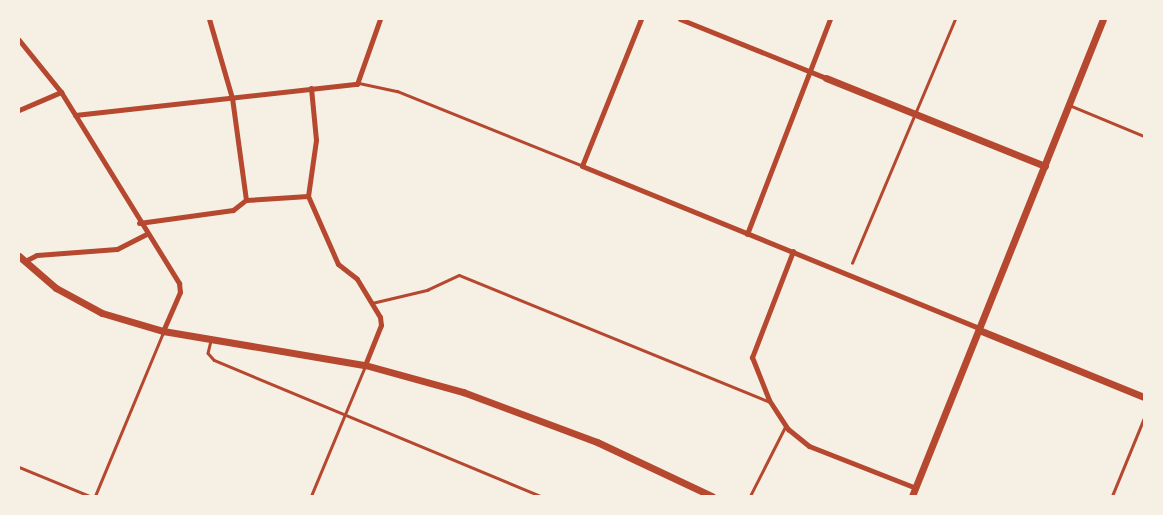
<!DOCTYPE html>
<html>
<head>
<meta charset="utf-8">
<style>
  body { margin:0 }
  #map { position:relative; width:1163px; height:515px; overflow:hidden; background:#f6efe4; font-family:Inter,sans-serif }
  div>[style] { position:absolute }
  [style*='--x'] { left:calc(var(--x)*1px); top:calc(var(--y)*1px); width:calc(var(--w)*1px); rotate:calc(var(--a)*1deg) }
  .service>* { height:2.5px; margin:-1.25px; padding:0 1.25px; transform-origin:1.25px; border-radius:1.25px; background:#b5482f }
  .minor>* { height:5px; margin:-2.5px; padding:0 2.5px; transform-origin:2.5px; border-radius:2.5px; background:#b5482f }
  .tertiary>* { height:7px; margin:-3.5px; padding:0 3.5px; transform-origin:3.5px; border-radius:3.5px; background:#b5482f }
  span { translate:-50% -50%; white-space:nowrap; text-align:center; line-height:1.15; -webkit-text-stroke:5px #f6efe4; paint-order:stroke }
  .frame { position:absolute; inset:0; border:20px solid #f6efe4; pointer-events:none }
</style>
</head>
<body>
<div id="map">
  <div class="service">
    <i style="--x:359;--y:83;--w:39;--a:12"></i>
    <i style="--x:397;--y:91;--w:198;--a:21.9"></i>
    <i style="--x:1069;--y:105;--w:81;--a:22.5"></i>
    <i style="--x:852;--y:263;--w:265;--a:-67.1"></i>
    <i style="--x:372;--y:303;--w:57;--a:-13.3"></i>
    <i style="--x:427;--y:290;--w:35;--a:-25"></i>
    <i style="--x:459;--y:275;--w:334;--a:22.2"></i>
    <i style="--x:211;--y:341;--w:12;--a:104"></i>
    <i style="--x:208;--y:353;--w:9;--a:49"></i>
    <i style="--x:214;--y:360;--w:353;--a:22.6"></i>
    <i style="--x:19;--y:467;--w:77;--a:22.2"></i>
    <i style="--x:95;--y:496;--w:177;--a:-67.4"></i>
    <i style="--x:311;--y:496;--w:141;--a:-67.4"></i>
    <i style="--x:750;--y:496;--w:77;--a:-63.1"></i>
    <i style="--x:1112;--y:496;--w:84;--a:-67.7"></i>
  </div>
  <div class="minor">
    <i style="--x:641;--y:19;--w:158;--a:111.9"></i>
    <i style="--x:582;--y:166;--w:429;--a:22.2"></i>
    <i style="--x:680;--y:19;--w:157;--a:22"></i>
    <i style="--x:19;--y:40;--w:67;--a:51.1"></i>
    <i style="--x:61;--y:92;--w:225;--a:58.3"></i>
    <i style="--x:179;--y:283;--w:9;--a:84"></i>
    <i style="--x:180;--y:292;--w:43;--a:113.6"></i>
    <i style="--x:311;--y:88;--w:52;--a:84.5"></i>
    <i style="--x:316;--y:140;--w:57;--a:98.1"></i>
    <i style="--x:308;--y:196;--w:74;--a:66.2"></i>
    <i style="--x:338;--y:264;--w:24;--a:38"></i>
    <i style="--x:357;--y:279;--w:44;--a:58.8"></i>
    <i style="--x:380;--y:317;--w:8;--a:83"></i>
    <i style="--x:381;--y:325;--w:43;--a:111.8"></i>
    <i style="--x:19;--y:110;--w:46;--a:-23.2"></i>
    <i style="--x:75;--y:115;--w:284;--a:-6.3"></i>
    <i style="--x:357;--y:84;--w:69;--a:-70.5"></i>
    <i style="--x:246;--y:200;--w:62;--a:-3.7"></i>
    <i style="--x:139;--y:223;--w:95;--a:-7.9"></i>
    <i style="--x:233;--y:210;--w:16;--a:-38"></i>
    <i style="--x:246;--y:200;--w:103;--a:-97.8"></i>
    <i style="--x:232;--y:98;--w:82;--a:-106.2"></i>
    <i style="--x:747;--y:234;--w:230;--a:-68.9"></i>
    <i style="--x:793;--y:251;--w:114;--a:111.1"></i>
    <i style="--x:752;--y:357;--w:46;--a:68.4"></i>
    <i style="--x:769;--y:400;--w:35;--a:57"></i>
    <i style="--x:788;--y:429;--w:27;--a:39"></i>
    <i style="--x:809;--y:446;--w:115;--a:21.4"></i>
    <i style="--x:25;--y:261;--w:13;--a:-27"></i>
    <i style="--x:37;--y:255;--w:80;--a:-4.3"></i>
    <i style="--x:117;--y:249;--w:33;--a:-27"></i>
  </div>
  <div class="tertiary">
    <i style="--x:826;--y:78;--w:236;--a:21.9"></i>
    <i style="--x:19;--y:256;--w:49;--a:40.9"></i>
    <i style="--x:56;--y:288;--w:52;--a:28.5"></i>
    <i style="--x:102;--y:313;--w:64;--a:16.4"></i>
    <i style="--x:163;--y:331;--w:205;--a:9.6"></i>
    <i style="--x:365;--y:365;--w:102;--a:15.4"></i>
    <i style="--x:463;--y:392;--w:143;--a:20.5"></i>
    <i style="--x:597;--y:442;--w:127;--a:25.2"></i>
    <i style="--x:979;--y:330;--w:178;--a:22.1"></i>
    <i style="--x:912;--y:496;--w:514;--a:-68.18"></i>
  </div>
  <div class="frame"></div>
</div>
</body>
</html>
